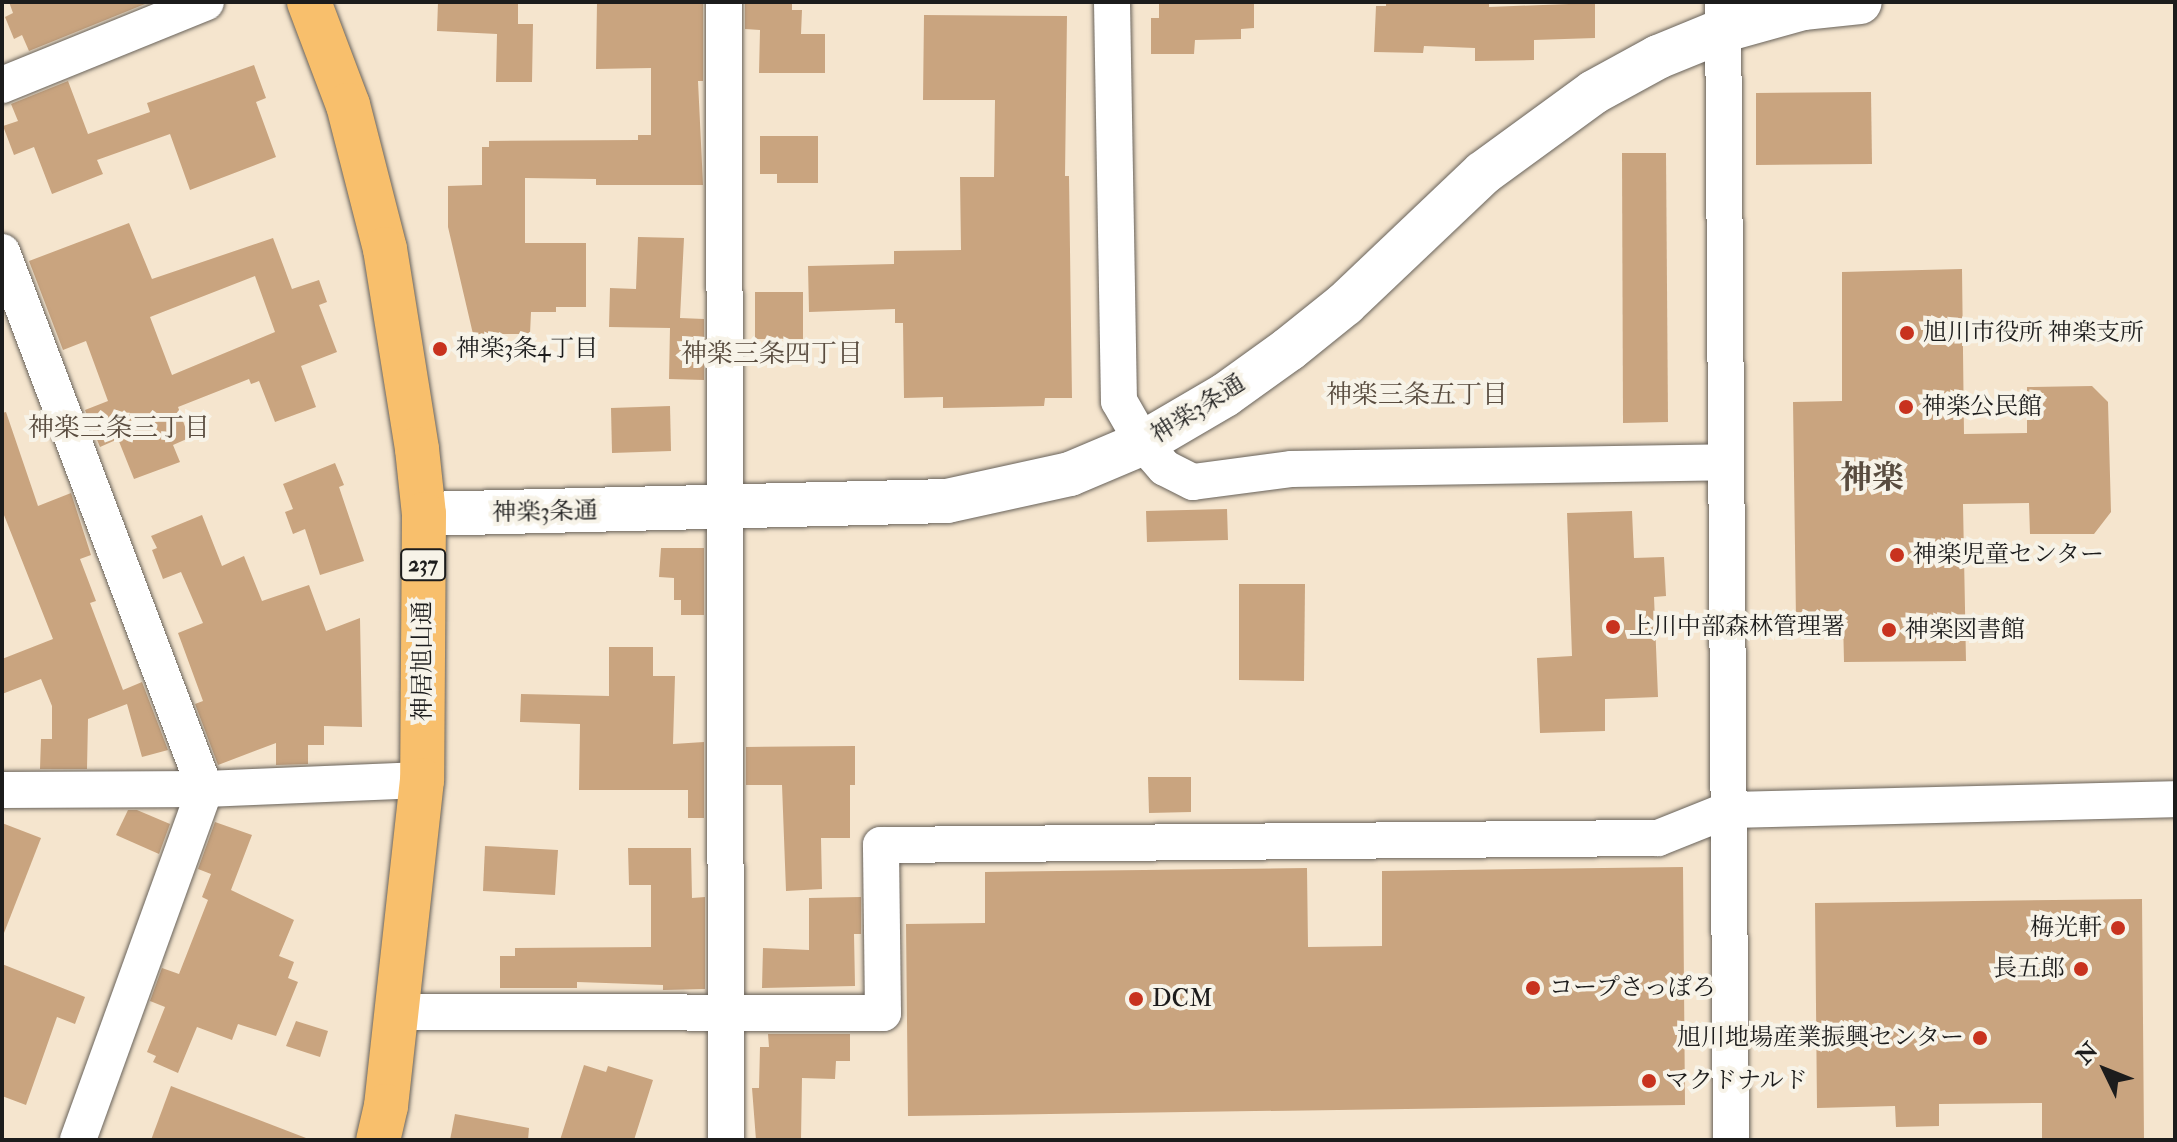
<!DOCTYPE html>
<html>
<head>
<meta charset="utf-8">
<style>
  body { margin:0 }
  #map { position:relative; width:2177px; height:1142px; overflow:hidden; background:#f5e5ce; font-family:"IM FELL Double Pica","Noto Serif JP",serif }
  div>[style] { position:absolute }
  [style*='--x'] { left:calc(var(--x)*1px); top:calc(var(--y)*1px); width:calc(var(--w)*1px); rotate:calc(var(--a)*1deg) }
  .building>* { inset:0; background:#c9a47f }
  .roads { filter:drop-shadow(0 0 2px #68625a) drop-shadow(0 0 2px #68625a) }
  .minor>* { height:36px; margin:-18px; padding:0 18px; transform-origin:18px; border-radius:18px; background:#fff }
  .tertiary>* { height:44px; margin:-22px; padding:0 22px; transform-origin:22px; border-radius:22px; background:#fff }
  .trunk>* { height:44px; margin:-22px; padding:0 22px; transform-origin:22px; border-radius:22px; background:#f8bf6c }
  .dots>* { width:22px; height:22px; translate:-50% -50%; box-sizing:border-box; border:4px solid #f7f3e8; border-radius:50% }
  span { translate:-50% -50%; white-space:nowrap; text-align:center; line-height:1.15; -webkit-text-stroke:8px #f7f3e8; paint-order:stroke }
  .shield-label span { padding:2px 6px; background:#f7f3e8; border:2px solid; border-radius:6px; -webkit-text-stroke-width:0 }
  .shield-label { font-size:22px; color:#1c1c1c; font-weight:700 }
  .poi-label { font-size:24px; color:#1c1c1c }
  .left { translate:0 -50%; text-align:left }
  .right { translate:-100% -50%; text-align:right }
  .street-label { font-size:24px; color:#1c1c1c }
  .neighbourhood-label { font-size:26px; color:#594c3f }
  .district-label { font-size:32px; color:#594c3f; font-weight:700 }
  .frame { position:absolute; inset:0; border:4px solid #1c1c1c; pointer-events:none }
  .north { position:absolute; left:2065px; top:1030px; width:80px; height:80px; -webkit-text-stroke:6px #f7f3e8; paint-order:stroke; rotate:313deg; font-size:22px; font-weight:700; line-height:32px; text-align:center; color:#1c1c1c }
  .north::after { content:''; display:block; margin:auto; width:28px; height:36px; background:#1c1c1c; clip-path:polygon(50% 0,100% 100%,50% 72%,0 100%) }
</style>
</head>
<body>
<div id="map">
  <div class="building">
    <i style="clip-path:polygon(9px 2px,150px 2px,29px 51px,22px 35px,14px 39px,5px 17px,13px 13px)"></i>
    <i style="clip-path:polygon(438px 2px,518px 2px,518px 24px,533px 24px,532px 82px,496px 82px,497px 34px,437px 31px)"></i>
    <i style="clip-path:polygon(597px 2px,703px 2px,703px 81px,698px 81px,703px 185px,596px 185px,596px 179px,525px 178px,525px 243px,586px 243px,586px 307px,556px 307px,556px 312px,531px 312px,530px 334px,473px 334px,448px 227px,448px 186px,482px 185px,482px 147px,489px 147px,489px 141px,638px 140px,638px 135px,651px 135px,651px 68px,596px 69px)"></i>
    <i style="clip-path:polygon(745px 2px,792px 2px,792px 10px,802px 10px,801px 34px,825px 34px,825px 73px,759px 73px,760px 30px,745px 29px)"></i>
    <i style="clip-path:polygon(1254px 2px,1254px 28px,1241px 29px,1241px 39px,1195px 40px,1194px 54px,1151px 54px,1151px 18px,1159px 18px,1159px 3px)"></i>
    <i style="clip-path:polygon(1386px 2px,1489px 2px,1489px 7px,1595px 3px,1595px 38px,1534px 40px,1534px 60px,1475px 61px,1475px 48px,1424px 46px,1423px 53px,1374px 52px,1376px 6px,1386px 6px)"></i>
    <i style="clip-path:polygon(924px 15px,1067px 16px,1065px 176px,1069px 176px,1072px 398px,1045px 398px,1044px 406px,943px 408px,943px 397px,904px 398px,903px 323px,895px 323px,895px 309px,809px 312px,808px 266px,894px 264px,894px 251px,961px 250px,960px 177px,994px 177px,995px 100px,923px 100px)"></i>
    <i style="clip-path:polygon(254px 65px,266px 98px,256px 102px,276px 157px,190px 190px,170px 134px,97px 160px,103px 174px,52px 194px,34px 147px,14px 155px,3px 126px,18px 121px,11px 104px,68px 81px,88px 134px,150px 112px,147px 103px)"></i>
    <i style="clip-path:polygon(1871px 92px,1872px 164px,1756px 165px,1756px 93px)"></i>
    <i style="clip-path:polygon(760px 136px,818px 136px,818px 183px,777px 183px,777px 174px,760px 174px)"></i>
    <i style="clip-path:polygon(1622px 153px,1666px 153px,1668px 422px,1623px 423px)"></i>
    <i style="clip-path:polygon(evenodd,129px 223px,152px 279px,273px 238px,292px 289px,319px 280px,327px 302px,319px 305px,337px 352px,301px 366px,316px 407px,275px 422px,259px 381px,251px 384px,249px 379px,178px 407px,189px 438px,173px 445px,180px 462px,134px 479px,118px 439px,100px 447px,85px 410px,108px 401px,86px 341px,63px 350px,29px 261px,129px 223px,255px 276px,275px 332px,172px 375px,150px 317px,255px 276px)"></i>
    <i style="clip-path:polygon(638px 237px,684px 238px,680px 318px,704px 319px,704px 380px,669px 379px,670px 328px,609px 327px,610px 288px,636px 289px)"></i>
    <i style="clip-path:polygon(1962px 269px,1964px 434px,2027px 433px,2027px 387px,2092px 386px,2108px 402px,2111px 512px,2094px 534px,2030px 534px,2029px 503px,1963px 504px,1966px 661px,1844px 662px,1843px 619px,1796px 620px,1793px 402px,1842px 401px,1842px 272px)"></i>
    <i style="clip-path:polygon(755px 292px,803px 292px,803px 339px,755px 339px)"></i>
    <i style="clip-path:polygon(670px 406px,671px 451px,612px 453px,611px 408px)"></i>
    <i style="clip-path:polygon(6px 412px,38px 506px,71px 493px,91px 555px,80px 559px,96px 601px,90px 603px,123px 690px,142px 682px,168px 750px,142px 757px,127px 704px,88px 719px,87px 769px,40px 769px,41px 739px,52px 739px,52px 706px,41px 679px,2px 694px,2px 659px,53px 639px,2px 510px,2px 413px)"></i>
    <i style="clip-path:polygon(335px 463px,344px 485px,339px 487px,364px 561px,320px 575px,305px 529px,293px 534px,285px 512px,293px 509px,283px 484px)"></i>
    <i style="clip-path:polygon(1227px 509px,1228px 540px,1147px 542px,1146px 511px)"></i>
    <i style="clip-path:polygon(1632px 511px,1634px 558px,1664px 557px,1666px 596px,1654px 597px,1658px 697px,1605px 699px,1605px 731px,1540px 733px,1537px 658px,1572px 656px,1567px 513px)"></i>
    <i style="clip-path:polygon(202px 515px,222px 566px,244px 556px,262px 601px,309px 585px,326px 631px,360px 618px,362px 727px,324px 726px,324px 745px,308px 745px,308px 764px,276px 765px,276px 743px,218px 765px,195px 704px,203px 701px,178px 633px,203px 623px,181px 572px,163px 579px,152px 550px,157px 548px,151px 536px)"></i>
    <i style="clip-path:polygon(661px 548px,704px 548px,704px 615px,681px 615px,681px 600px,674px 600px,674px 578px,659px 577px)"></i>
    <i style="clip-path:polygon(1239px 584px,1305px 584px,1304px 681px,1239px 680px)"></i>
    <i style="clip-path:polygon(609px 647px,653px 647px,653px 676px,675px 676px,673px 744px,704px 742px,704px 818px,688px 818px,688px 790px,579px 790px,580px 724px,520px 722px,521px 694px,609px 696px)"></i>
    <i style="clip-path:polygon(855px 746px,855px 785px,850px 785px,850px 838px,821px 838px,822px 889px,786px 891px,782px 785px,746px 785px,746px 747px)"></i>
    <i style="clip-path:polygon(1148px 777px,1191px 777px,1191px 812px,1149px 813px)"></i>
    <i style="clip-path:polygon(128px 810px,137px 810px,170px 824px,159px 854px,116px 835px)"></i>
    <i style="clip-path:polygon(215px 822px,252px 835px,231px 890px,294px 920px,279px 956px,294px 962px,288px 978px,298px 982px,276px 1036px,238px 1024px,232px 1040px,197px 1027px,178px 1073px,153px 1062px,156px 1056px,147px 1052px,165px 1007px,150px 1001px,162px 968px,179px 974px,208px 900px,202px 897px,211px 874px,198px 869px)"></i>
    <i style="clip-path:polygon(2px 823px,41px 838px,4px 933px,2px 933px)"></i>
    <i style="clip-path:polygon(485px 846px,558px 850px,555px 895px,483px 891px)"></i>
    <i style="clip-path:polygon(628px 848px,691px 848px,692px 898px,705px 897px,705px 989px,663px 990px,663px 985px,577px 982px,577px 988px,500px 988px,500px 956px,515px 956px,515px 948px,651px 947px,651px 885px,629px 885px)"></i>
    <i style="clip-path:polygon(1683px 867px,1685px 1105px,908px 1116px,906px 924px,985px 923px,985px 872px,1307px 868px,1308px 947px,1382px 946px,1382px 871px)"></i>
    <i style="clip-path:polygon(861px 897px,861px 934px,854px 934px,855px 986px,762px 988px,763px 948px,809px 950px,809px 898px)"></i>
    <i style="clip-path:polygon(2142px 899px,2144px 1140px,2042px 1140px,2042px 1103px,1939px 1104px,1939px 1126px,1896px 1127px,1895px 1106px,1817px 1108px,1815px 903px)"></i>
    <i style="clip-path:polygon(2px 964px,85px 997px,75px 1024px,57px 1017px,26px 1105px,2px 1096px)"></i>
    <i style="clip-path:polygon(296px 1021px,328px 1031px,320px 1057px,286px 1046px)"></i>
    <i style="clip-path:polygon(768px 1034px,850px 1034px,850px 1061px,836px 1061px,835px 1079px,802px 1078px,801px 1140px,756px 1140px,752px 1088px,759px 1088px,760px 1047px,769px 1047px)"></i>
    <i style="clip-path:polygon(584px 1065px,606px 1072px,608px 1066px,653px 1080px,634px 1140px,560px 1140px)"></i>
    <i style="clip-path:polygon(171px 1086px,306px 1138px,306px 1140px,151px 1140px)"></i>
    <i style="clip-path:polygon(455px 1114px,529px 1128px,528px 1140px,450px 1140px)"></i>
  </div>
  <div class="roads">
    <div class="minor">
      <i style="--x:724;--y:2;--w:1138;--a:89.9"></i>
      <i style="--x:1112;--y:2;--w:399;--a:89"></i>
      <i style="--x:1119;--y:401;--w:48;--a:60.3"></i>
      <i style="--x:1143;--y:443;--w:33;--a:49"></i>
      <i style="--x:1165;--y:468;--w:31;--a:27"></i>
      <i style="--x:1193;--y:482;--w:100;--a:-7.5"></i>
      <i style="--x:1292;--y:469;--w:434;--a:-0.9"></i>
      <i style="--x:1723;--y:2;--w:1138;--a:89.6"></i>
      <i style="--x:2;--y:85;--w:220;--a:-22.1"></i>
      <i style="--x:2;--y:252;--w:574;--a:69.29"></i>
      <i style="--x:205;--y:789;--w:373;--a:109.9"></i>
      <i style="--x:2;--y:790;--w:203;--a:-0.3"></i>
      <i style="--x:205;--y:789;--w:217;--a:-2.4"></i>
      <i style="--x:397;--y:1012;--w:486;--a:0.1"></i>
      <i style="--x:883;--y:1013;--w:168;--a:-90.7"></i>
      <i style="--x:881;--y:845;--w:777;--a:-0.52"></i>
      <i style="--x:1658;--y:838;--w:75;--a:-21.8"></i>
      <i style="--x:1728;--y:810;--w:447;--a:-1.4"></i>
    </div>
    <div class="tertiary">
      <i style="--x:424;--y:514;--w:523;--a:-1.42"></i>
      <i style="--x:947;--y:501;--w:126;--a:-12.4"></i>
      <i style="--x:1070;--y:474;--w:79;--a:-23"></i>
      <i style="--x:1143;--y:443;--w:95;--a:-30.3"></i>
      <i style="--x:1225;--y:395;--w:79;--a:-35.7"></i>
      <i style="--x:1289;--y:349;--w:72;--a:-38.8"></i>
      <i style="--x:1345;--y:304;--w:190;--a:-43.5"></i>
      <i style="--x:1483;--y:173;--w:137;--a:-36.1"></i>
      <i style="--x:1594;--y:92;--w:73;--a:-28.7"></i>
      <i style="--x:1658;--y:57;--w:71;--a:-22.2"></i>
      <i style="--x:1724;--y:30;--w:82;--a:-15.6"></i>
      <i style="--x:1803;--y:8;--w:57;--a:-6"></i>
    </div>
    <div class="trunk">
      <i style="--x:309;--y:2;--w:110;--a:69.3"></i>
      <i style="--x:348;--y:105;--w:149;--a:75.6"></i>
      <i style="--x:385;--y:249;--w:203;--a:80.9"></i>
      <i style="--x:417;--y:449;--w:65;--a:83.9"></i>
      <i style="--x:424;--y:514;--w:266;--a:90.4"></i>
      <i style="--x:422;--y:780;--w:328;--a:96.3"></i>
      <i style="--x:386;--y:1106;--w:35;--a:103"></i>
    </div>
  </div>
  <div class="dots">
    <i style="left:1907px;top:333px;background:#c8321e"></i>
    <i style="left:440px;top:349px;background:#c8321e"></i>
    <i style="left:1906px;top:407px;background:#c8321e"></i>
    <i style="left:1897px;top:555px;background:#c8321e"></i>
    <i style="left:1613px;top:627px;background:#c8321e"></i>
    <i style="left:1889px;top:630px;background:#c8321e"></i>
    <i style="left:2118px;top:928px;background:#c8321e"></i>
    <i style="left:2081px;top:969px;background:#c8321e"></i>
    <i style="left:1533px;top:988px;background:#c8321e"></i>
    <i style="left:1136px;top:999px;background:#c8321e"></i>
    <i style="left:1980px;top:1038px;background:#c8321e"></i>
    <i style="left:1649px;top:1081px;background:#c8321e"></i>
  </div>
  <div class="shield-label">
    <span style="left:423px;top:565px">237</span>
  </div>
  <div class="poi-label">
    <span class="left" style="left:1923px;top:333px">旭川市役所 神楽支所</span>
    <span class="left" style="left:456px;top:349px">神楽3条4丁目</span>
    <span class="left" style="left:1922px;top:407px">神楽公民館</span>
    <span class="left" style="left:1913px;top:555px">神楽児童センター</span>
    <span class="left" style="left:1629px;top:627px">上川中部森林管理署</span>
    <span class="left" style="left:1905px;top:630px">神楽図書館</span>
    <span class="right" style="left:2102px;top:928px">梅光軒</span>
    <span class="right" style="left:2065px;top:969px">長五郎</span>
    <span class="left" style="left:1549px;top:988px">コープさっぽろ</span>
    <span class="left" style="left:1152px;top:999px">DCM</span>
    <span class="right" style="left:1964px;top:1038px">旭川地場産業振興センター</span>
    <span class="left" style="left:1665px;top:1081px">マクドナルド</span>
  </div>
  <div class="street-label">
    <span style="left:1198px;top:409px;rotate:-32deg">神楽3条通</span>
    <span style="left:545px;top:512px;rotate:-1deg">神楽3条通</span>
    <span style="left:423px;top:661px;rotate:-90deg">神居旭山通</span>
  </div>
  <div class="neighbourhood-label">
    <span style="left:772px;top:355px">神楽三条四丁目</span>
    <span style="left:1417px;top:396px">神楽三条五丁目</span>
    <span style="left:119px;top:429px">神楽三条三丁目</span>
  </div>
  <div class="district-label">
    <span style="left:1872px;top:478px">神楽</span>
  </div>
  <div class="frame"></div>
  <div class="north">N</div>
</div>
</body>
</html>
